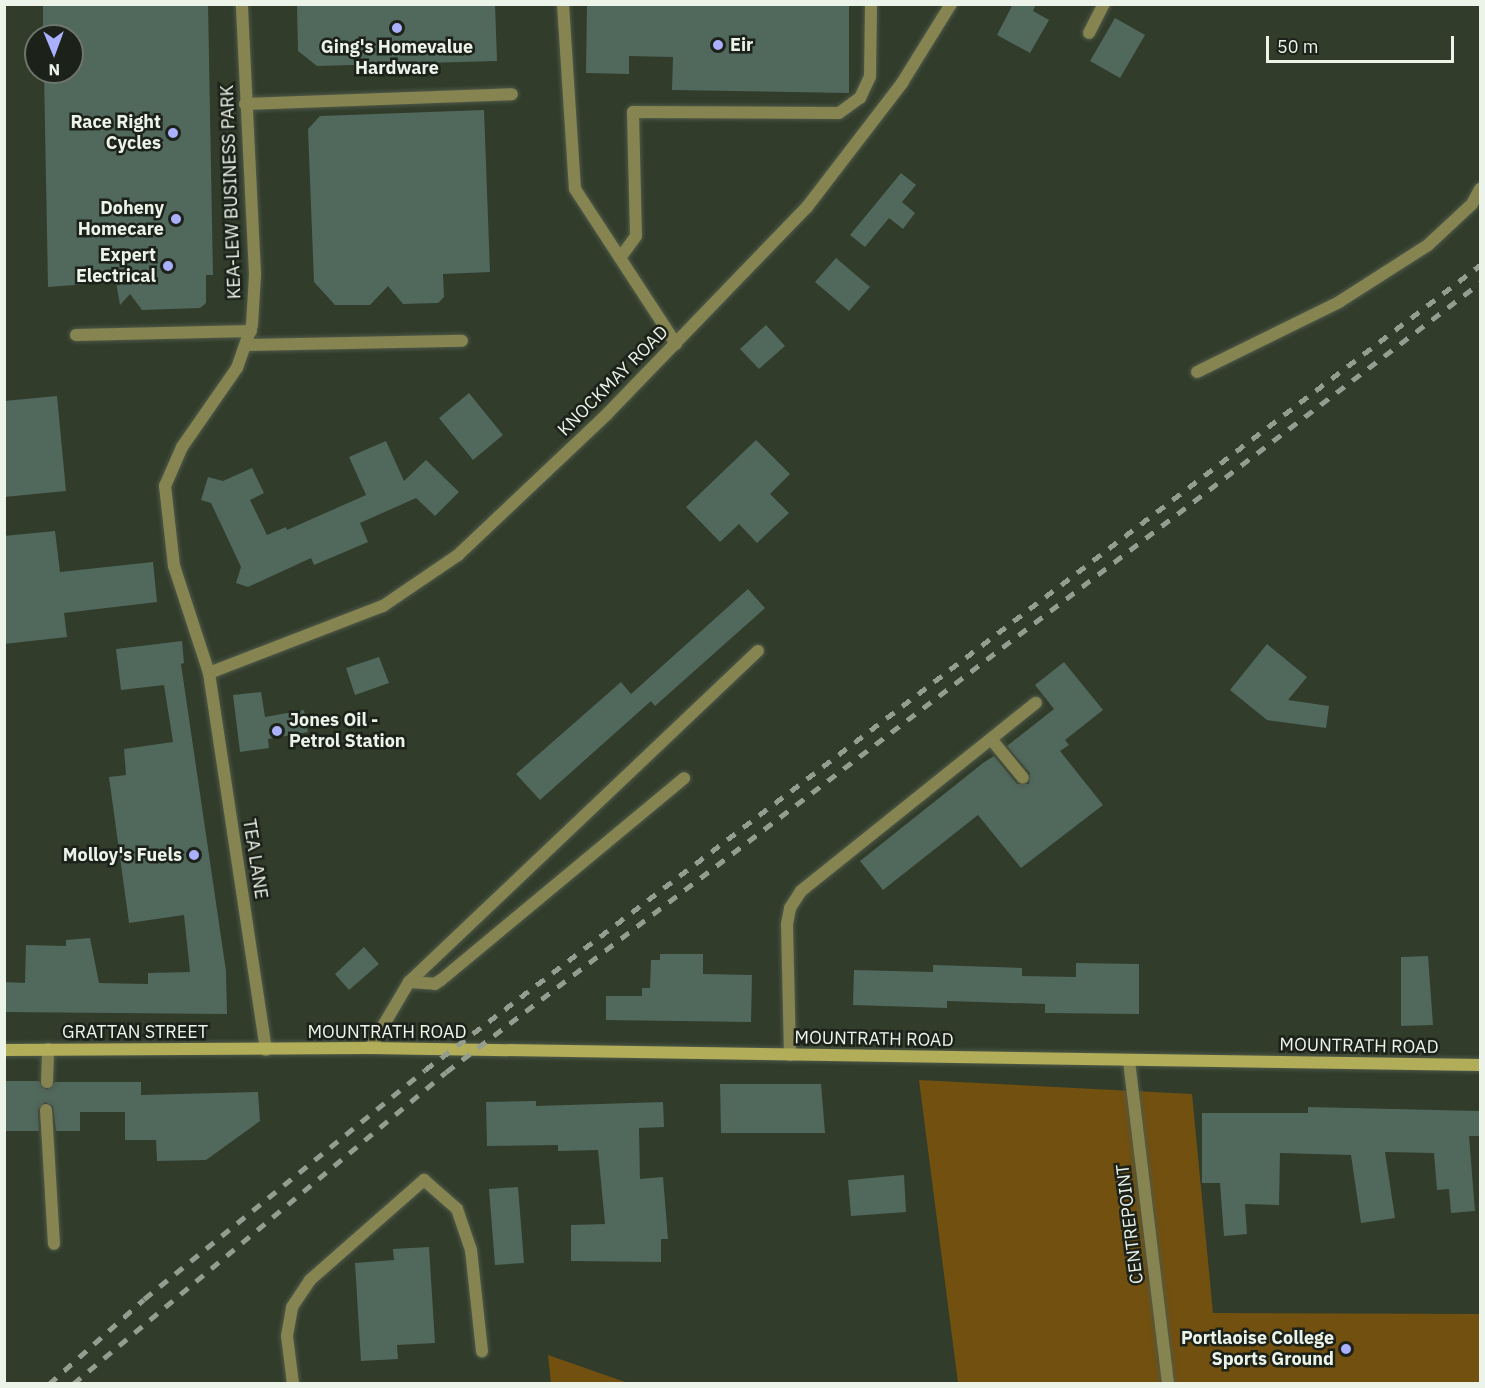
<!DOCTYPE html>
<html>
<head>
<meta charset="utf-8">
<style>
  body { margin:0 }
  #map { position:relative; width:1485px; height:1388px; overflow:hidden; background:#313c2b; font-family:"IBM Plex Sans",sans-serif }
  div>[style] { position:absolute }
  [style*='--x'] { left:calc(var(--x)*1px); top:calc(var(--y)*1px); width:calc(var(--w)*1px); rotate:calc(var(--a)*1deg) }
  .green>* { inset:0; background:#72500f }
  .building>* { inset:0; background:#51685d }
  .roads { filter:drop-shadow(0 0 2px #4f5949) drop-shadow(0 0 2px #4f5949) }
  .service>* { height:12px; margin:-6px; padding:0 6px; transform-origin:6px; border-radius:6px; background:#868451 }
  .minor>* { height:12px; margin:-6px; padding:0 6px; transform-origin:6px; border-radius:6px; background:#868451 }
  .secondary>* { height:12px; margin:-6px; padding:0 6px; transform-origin:6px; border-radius:6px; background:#b2ad59 }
  .rail>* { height:4.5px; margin-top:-2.25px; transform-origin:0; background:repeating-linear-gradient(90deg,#949e90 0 10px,transparent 0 20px) }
  .dots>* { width:16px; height:16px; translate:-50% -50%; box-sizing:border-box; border:3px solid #1c2119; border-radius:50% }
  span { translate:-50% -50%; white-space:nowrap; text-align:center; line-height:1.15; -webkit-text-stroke:5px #1c2119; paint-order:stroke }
  .poi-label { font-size:18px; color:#ecf4e9; font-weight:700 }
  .left { translate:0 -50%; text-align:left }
  .right { translate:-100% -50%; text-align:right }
  .street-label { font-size:18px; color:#ecf4e9 }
  .frame { position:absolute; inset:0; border:6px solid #ecf4e9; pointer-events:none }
  .north { position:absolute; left:24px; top:24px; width:60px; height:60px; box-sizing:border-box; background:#1c2119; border:2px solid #6f756c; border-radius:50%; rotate:179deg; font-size:16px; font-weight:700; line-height:24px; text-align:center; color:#ecf4e9 }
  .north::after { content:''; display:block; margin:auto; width:21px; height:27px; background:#aab0fb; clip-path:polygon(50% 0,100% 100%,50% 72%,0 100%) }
  .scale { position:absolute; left:1266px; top:36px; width:188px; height:27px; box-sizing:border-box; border:3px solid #ecf4e9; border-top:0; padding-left:8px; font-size:18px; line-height:21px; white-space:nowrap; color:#ecf4e9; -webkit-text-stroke:4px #1c2119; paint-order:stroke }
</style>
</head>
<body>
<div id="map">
  <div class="green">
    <i style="clip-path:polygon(919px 1080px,1192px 1094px,1213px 1313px,1480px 1314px,1480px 1383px,958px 1383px)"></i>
    <i style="clip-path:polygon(548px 1355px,628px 1383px,551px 1383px)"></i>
  </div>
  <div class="building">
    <i style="clip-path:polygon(43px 4px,208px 4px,213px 275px,206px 275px,206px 303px,200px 308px,142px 310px,130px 294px,120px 305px,116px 282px,48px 287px,44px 72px,72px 72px,72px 36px,43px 36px)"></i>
    <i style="clip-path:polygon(297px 4px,495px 4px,497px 61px,317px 66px,298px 51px)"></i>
    <i style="clip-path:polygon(587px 4px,849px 4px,849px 93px,672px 90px,673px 57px,629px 56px,629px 74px,586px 73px)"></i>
    <i style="clip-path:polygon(1013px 4px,1036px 4px,1033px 11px,1049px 20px,1030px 53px,997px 35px)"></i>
    <i style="clip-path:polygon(1115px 18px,1145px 35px,1120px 78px,1090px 61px)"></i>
    <i style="clip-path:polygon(484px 110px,490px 272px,443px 274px,444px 297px,438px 303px,403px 304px,388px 286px,370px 305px,335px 305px,314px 282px,308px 129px,320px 116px)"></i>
    <i style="clip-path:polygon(901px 173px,916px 185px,902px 202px,915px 213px,903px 229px,889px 218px,865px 247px,850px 235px)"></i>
    <i style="clip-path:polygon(836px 258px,870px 287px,849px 311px,815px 282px)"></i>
    <i style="clip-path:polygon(766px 325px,785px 346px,759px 369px,740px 349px)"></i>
    <i style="clip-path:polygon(469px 393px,503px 435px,473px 460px,439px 418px)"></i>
    <i style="clip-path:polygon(57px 396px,66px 491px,4px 497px,4px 401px)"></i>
    <i style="clip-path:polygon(756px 440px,790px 474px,770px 494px,789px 513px,757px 543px,739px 524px,720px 542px,686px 507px)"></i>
    <i style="clip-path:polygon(386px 441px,404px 481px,426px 460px,459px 492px,435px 516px,416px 498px,360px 523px,368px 542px,314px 565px,311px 558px,248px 587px,236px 583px,241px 567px,211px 503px,201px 500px,208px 477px,223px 481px,252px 468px,264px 493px,250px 500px,267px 535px,286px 527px,287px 530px,366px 495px,349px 457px)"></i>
    <i style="clip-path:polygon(55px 531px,60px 572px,153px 562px,157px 602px,64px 613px,67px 637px,4px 644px,4px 536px)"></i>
    <i style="clip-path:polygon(748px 589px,765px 608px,655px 706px,651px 701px,540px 800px,516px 774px,621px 682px,631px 694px)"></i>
    <i style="clip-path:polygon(182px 641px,184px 663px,181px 664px,226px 971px,227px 1014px,4px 1012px,4px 982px,25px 983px,26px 945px,66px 946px,66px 940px,90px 938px,99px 983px,148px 984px,148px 973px,190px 972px,184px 915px,129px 923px,109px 777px,126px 775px,124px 749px,173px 742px,164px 685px,121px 690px,116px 649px)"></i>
    <i style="clip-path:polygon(1267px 644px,1307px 677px,1288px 700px,1329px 706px,1326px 728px,1267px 720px,1230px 690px)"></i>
    <i style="clip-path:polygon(379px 657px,389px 683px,355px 695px,346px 668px)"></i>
    <i style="clip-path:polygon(1064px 662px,1103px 710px,1065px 740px,1069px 745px,1060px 751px,1103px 805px,1021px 868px,978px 815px,883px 890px,860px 861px,983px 763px,994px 756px,1017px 784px,1029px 784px,1030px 773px,1007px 746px,1054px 709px,1035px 685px)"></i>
    <i style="clip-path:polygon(261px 692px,265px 717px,304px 710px,308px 732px,268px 739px,269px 748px,240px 752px,233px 695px)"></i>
    <i style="clip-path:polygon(364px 947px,379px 964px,349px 990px,335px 974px)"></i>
    <i style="clip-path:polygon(660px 954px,703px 954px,703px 974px,752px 975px,751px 1022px,606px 1020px,606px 996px,642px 996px,642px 988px,650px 988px,651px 960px,660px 960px)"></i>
    <i style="clip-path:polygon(1428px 956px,1433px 1025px,1401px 1026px,1401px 957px)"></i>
    <i style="clip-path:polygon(1076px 963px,1139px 964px,1139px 1014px,1045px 1013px,1045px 1004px,947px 1001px,947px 1008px,853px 1005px,854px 970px,933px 972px,933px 965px,1022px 968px,1022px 976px,1076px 977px)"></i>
    <i style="clip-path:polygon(4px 1081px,39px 1081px,47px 1090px,55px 1082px,141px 1082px,141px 1095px,258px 1092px,260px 1121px,206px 1160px,157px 1161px,156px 1140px,125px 1140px,125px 1112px,80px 1112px,80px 1131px,56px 1131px,53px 1106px,45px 1102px,38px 1110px,39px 1131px,4px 1131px)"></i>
    <i style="clip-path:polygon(720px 1084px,821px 1084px,825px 1133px,721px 1133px)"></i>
    <i style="clip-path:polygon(536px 1101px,536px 1106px,663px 1102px,664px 1127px,639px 1128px,640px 1179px,663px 1177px,668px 1239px,661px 1239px,661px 1262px,571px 1261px,571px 1225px,605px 1224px,598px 1150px,558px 1151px,558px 1145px,487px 1146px,486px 1102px)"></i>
    <i style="clip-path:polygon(1308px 1107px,1480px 1111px,1480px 1136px,1469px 1136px,1475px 1211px,1451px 1213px,1449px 1189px,1437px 1190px,1434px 1153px,1385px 1152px,1395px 1218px,1361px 1223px,1351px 1155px,1280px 1153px,1279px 1205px,1245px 1204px,1247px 1234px,1224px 1236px,1220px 1183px,1202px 1183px,1202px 1113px,1308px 1113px)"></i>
    <i style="clip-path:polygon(904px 1175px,906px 1212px,851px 1216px,848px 1180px)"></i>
    <i style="clip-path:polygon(518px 1187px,524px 1263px,495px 1265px,489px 1189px)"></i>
    <i style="clip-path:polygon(429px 1247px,435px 1343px,397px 1345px,398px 1359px,361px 1361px,355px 1263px,394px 1260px,393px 1249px)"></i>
  </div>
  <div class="roads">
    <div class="service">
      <i style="--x:563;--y:4;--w:185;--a:86.3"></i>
      <i style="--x:575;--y:189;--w:185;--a:56.9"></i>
      <i style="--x:1089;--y:33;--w:33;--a:-63"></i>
      <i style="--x:245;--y:104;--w:267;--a:-2.1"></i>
      <i style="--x:620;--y:258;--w:27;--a:-54"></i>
      <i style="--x:636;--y:236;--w:124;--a:-91.4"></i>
      <i style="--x:633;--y:112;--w:206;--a:0.3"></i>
      <i style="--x:839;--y:113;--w:26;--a:-36"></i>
      <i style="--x:860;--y:98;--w:23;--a:-65"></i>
      <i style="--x:870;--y:77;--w:73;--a:-89.2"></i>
      <i style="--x:76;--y:335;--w:175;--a:-1.3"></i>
      <i style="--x:247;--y:345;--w:215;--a:-1.1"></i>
      <i style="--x:1197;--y:372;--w:158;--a:-26.2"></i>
      <i style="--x:1339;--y:302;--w:106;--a:-32.6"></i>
      <i style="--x:1428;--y:245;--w:60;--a:-43"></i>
      <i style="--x:1472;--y:204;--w:17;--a:-62"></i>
      <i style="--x:209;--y:673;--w:113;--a:-108.1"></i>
      <i style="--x:174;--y:566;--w:81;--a:-96.4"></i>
      <i style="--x:165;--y:486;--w:43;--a:-66.4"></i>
      <i style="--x:182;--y:447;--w:96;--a:-55.2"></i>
      <i style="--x:237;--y:368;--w:46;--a:-70.8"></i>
      <i style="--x:252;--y:325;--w:51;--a:-86.6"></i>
      <i style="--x:255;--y:274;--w:270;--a:-92.8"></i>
      <i style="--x:409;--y:982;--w:26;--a:4"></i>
      <i style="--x:435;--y:984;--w:7;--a:-34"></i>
      <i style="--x:441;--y:980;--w:316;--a:-39.7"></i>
      <i style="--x:370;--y:1048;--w:77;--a:-59.4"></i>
      <i style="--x:409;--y:982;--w:481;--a:-43.5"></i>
      <i style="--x:1129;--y:1061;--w:325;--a:83.1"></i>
      <i style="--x:47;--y:1082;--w:33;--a:-88"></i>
      <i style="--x:46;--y:1110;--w:134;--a:86.6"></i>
    </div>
    <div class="minor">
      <i style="--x:991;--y:739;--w:50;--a:50.6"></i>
      <i style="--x:266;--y:1050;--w:381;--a:-98.6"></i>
      <i style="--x:209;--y:673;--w:186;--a:-21.1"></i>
      <i style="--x:383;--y:606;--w:91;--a:-34.2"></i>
      <i style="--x:458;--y:555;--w:205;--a:-43.4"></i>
      <i style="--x:607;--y:414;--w:288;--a:-46"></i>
      <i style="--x:807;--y:207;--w:156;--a:-52.5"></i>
      <i style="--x:902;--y:83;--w:93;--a:-58.2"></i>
      <i style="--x:790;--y:1055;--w:131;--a:-91.3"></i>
      <i style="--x:787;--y:924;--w:16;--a:-79"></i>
      <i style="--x:790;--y:908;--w:20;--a:-57"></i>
      <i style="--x:801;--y:891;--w:301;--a:-38.7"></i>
      <i style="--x:293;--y:1384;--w:48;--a:-97.1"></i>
      <i style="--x:287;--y:1336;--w:29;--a:-80"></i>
      <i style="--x:292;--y:1307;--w:32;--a:-56"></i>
      <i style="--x:310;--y:1280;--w:152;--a:-41.3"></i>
      <i style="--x:424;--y:1180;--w:44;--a:41.3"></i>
      <i style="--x:457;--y:1209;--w:43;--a:71.1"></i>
      <i style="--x:471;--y:1250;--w:102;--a:83.8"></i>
    </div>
    <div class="secondary">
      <i style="--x:4;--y:1050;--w:366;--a:-0.3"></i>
      <i style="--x:370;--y:1048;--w:1110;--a:0.88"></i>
    </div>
  </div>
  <div class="rail">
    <i style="--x:49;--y:1384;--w:127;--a:-41.8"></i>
    <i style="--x:144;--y:1299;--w:362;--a:-39.2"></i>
    <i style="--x:425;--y:1070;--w:1327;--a:-37.34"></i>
    <i style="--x:73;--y:1384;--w:486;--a:-39.9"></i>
    <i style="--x:446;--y:1072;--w:1301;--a:-37.35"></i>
  </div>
  <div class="dots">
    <i style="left:397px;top:28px;background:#aab0fb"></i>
    <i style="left:718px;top:45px;background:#aab0fb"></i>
    <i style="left:173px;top:133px;background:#aab0fb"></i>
    <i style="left:176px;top:219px;background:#aab0fb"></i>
    <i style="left:168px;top:266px;background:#aab0fb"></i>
    <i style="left:277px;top:731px;background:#aab0fb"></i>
    <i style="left:194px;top:855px;background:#aab0fb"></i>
    <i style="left:1346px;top:1349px;background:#aab0fb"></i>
  </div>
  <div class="poi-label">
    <span class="left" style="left:730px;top:45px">Eir</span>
    <span style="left:397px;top:58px">Ging's Homevalue<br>Hardware</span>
    <span class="right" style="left:161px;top:133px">Race Right<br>Cycles</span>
    <span class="right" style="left:164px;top:219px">Doheny<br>Homecare</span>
    <span class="right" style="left:156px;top:266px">Expert<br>Electrical</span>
    <span class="left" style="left:289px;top:731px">Jones Oil -<br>Petrol Station</span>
    <span class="right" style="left:182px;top:855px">Molloy's Fuels</span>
    <span class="right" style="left:1334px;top:1349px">Portlaoise College<br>Sports Ground</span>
  </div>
  <div class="street-label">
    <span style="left:231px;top:192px;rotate:-92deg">KEA-LEW BUSINESS PARK</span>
    <span style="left:613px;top:381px;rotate:-45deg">KNOCKMAY ROAD</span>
    <span style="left:255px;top:859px;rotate:81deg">TEA LANE</span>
    <span style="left:135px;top:1032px">GRATTAN STREET</span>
    <span style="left:387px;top:1032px">MOUNTRATH ROAD</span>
    <span style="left:874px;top:1039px;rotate:1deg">MOUNTRATH ROAD</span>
    <span style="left:1359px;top:1046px;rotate:1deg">MOUNTRATH ROAD</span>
    <span style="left:1130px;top:1224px;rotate:-97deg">CENTREPOINT</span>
  </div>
  <div class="frame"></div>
  <div class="north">N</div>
  <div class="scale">50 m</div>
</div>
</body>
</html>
